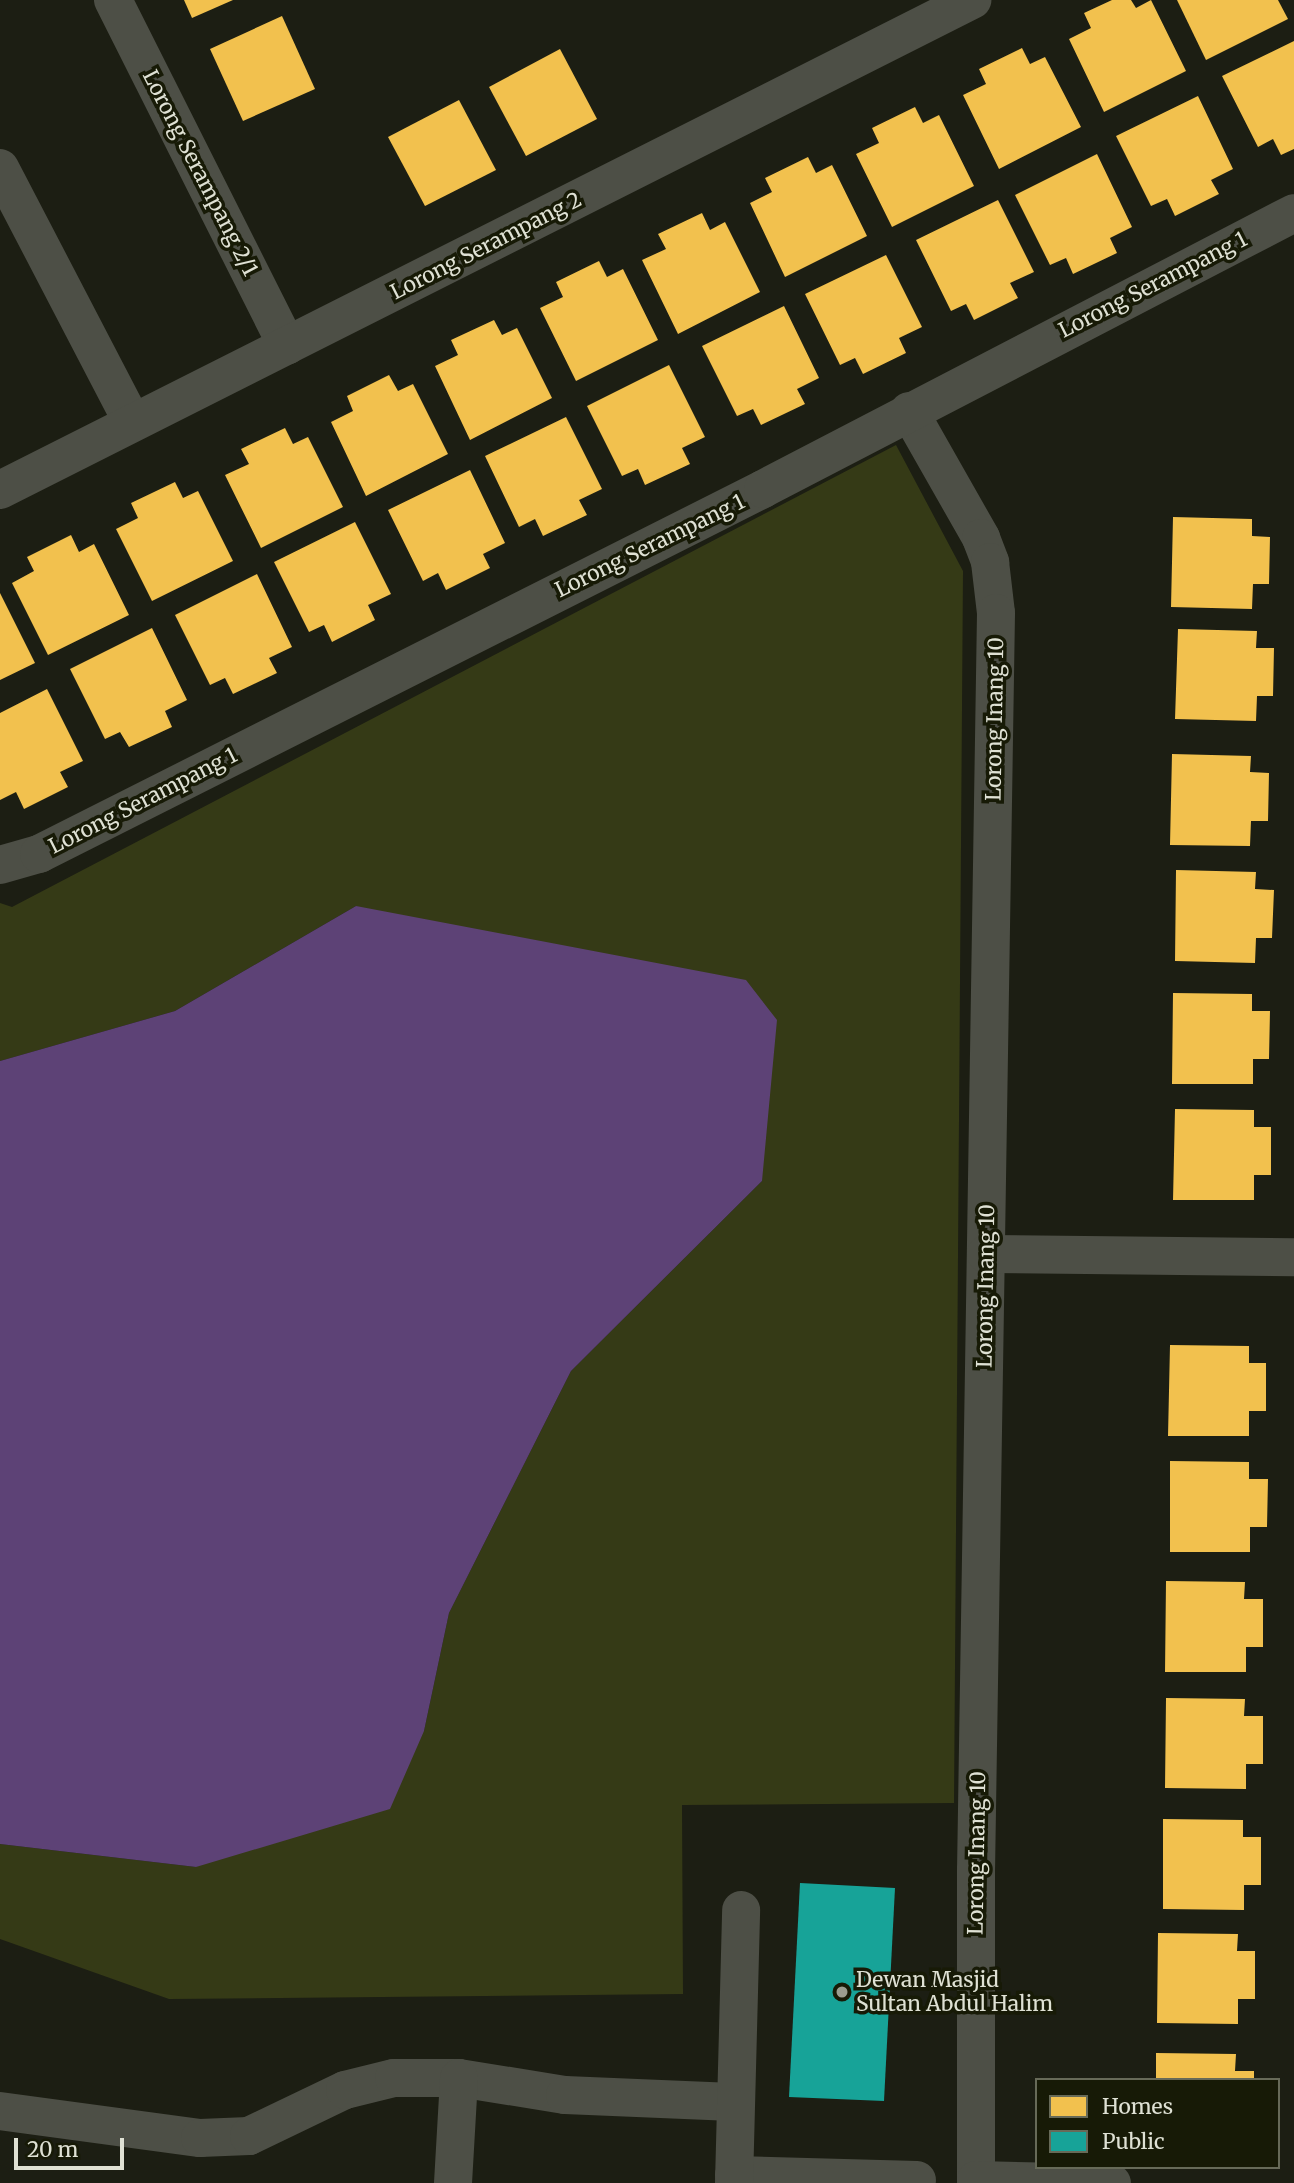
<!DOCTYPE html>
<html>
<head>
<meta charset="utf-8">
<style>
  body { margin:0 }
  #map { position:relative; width:1294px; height:2183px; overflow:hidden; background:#1c1e13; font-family:Merriweather,serif }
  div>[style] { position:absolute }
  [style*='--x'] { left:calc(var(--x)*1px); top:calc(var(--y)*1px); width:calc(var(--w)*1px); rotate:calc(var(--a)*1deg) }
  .green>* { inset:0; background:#353a16 }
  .water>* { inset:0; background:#5d4276 }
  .homes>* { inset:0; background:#f2c14e }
  .public>* { inset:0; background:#17a398 }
  .minor>* { height:38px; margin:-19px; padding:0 19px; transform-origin:19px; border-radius:19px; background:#4d4f46 }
  .dots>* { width:19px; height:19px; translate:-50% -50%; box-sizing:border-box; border:4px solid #171a06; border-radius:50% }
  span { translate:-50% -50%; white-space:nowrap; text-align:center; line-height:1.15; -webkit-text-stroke:7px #171a06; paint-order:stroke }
  .street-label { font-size:21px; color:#dfe1d4 }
  .poi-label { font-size:21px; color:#dfe1d4 }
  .left { translate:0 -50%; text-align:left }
  .legend { position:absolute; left:1035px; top:2078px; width:245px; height:91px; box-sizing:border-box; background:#171a06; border:2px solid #676a58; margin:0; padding:9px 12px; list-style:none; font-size:21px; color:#dfe1d4 }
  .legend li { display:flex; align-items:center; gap:14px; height:35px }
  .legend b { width:35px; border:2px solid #676a58 }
  .scale { position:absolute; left:14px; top:2138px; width:110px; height:32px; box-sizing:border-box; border:4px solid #dfe1d4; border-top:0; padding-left:9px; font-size:21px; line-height:24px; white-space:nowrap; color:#dfe1d4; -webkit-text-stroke:5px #171a06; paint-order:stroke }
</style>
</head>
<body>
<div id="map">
  <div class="green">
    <i style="clip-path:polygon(896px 445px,963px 571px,954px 1803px,682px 1805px,683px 1994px,169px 1999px,0 1939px,0 1844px,196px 1867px,424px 1731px,449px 1613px,571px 1371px,762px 1181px,356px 906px,175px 1011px,0 1061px,0 903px,12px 907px)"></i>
  </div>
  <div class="water">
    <i style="clip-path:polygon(356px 906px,746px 980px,777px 1020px,762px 1181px,571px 1371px,449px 1613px,424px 1731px,390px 1809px,196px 1867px,0 1844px,0 1061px,175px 1011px)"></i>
  </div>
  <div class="homes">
    <i style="clip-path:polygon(184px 0,233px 0,192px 18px)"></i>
    <i style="clip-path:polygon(1112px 0,1131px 0,1136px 8px,1151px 0,1186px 71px,1104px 112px,1069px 39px,1091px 28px,1084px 13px)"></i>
    <i style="clip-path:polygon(1177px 0,1278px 0,1288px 19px,1206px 60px)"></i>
    <i style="clip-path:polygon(282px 16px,315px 89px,243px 121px,210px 49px)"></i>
    <i style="clip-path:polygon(1294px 41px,1294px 149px,1281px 155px,1273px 139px,1258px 147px,1222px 76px)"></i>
    <i style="clip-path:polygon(1022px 48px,1030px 64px,1045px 57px,1081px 127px,999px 169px,963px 95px,986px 84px,979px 69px)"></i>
    <i style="clip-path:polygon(560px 49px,597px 119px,526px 156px,489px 87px)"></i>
    <i style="clip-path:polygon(1198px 96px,1233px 169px,1211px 180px,1219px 194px,1175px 216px,1167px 199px,1151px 206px,1116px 136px)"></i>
    <i style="clip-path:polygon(459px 100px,496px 170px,425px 206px,388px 137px)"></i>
    <i style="clip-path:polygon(915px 107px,923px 123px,939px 115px,974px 186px,892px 227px,856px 154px,879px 143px,872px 128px)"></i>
    <i style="clip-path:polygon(1097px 154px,1132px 227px,1110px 238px,1117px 253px,1073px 274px,1066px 258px,1050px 265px,1015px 195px)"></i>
    <i style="clip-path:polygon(808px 157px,816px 173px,832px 165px,867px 236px,785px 277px,750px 203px,772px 192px,765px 178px)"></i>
    <i style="clip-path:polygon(998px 200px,1034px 272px,1010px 283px,1018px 298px,974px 320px,966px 304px,951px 311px,916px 240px)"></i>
    <i style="clip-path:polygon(702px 213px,710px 230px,725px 222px,760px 292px,678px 334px,642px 260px,666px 249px,658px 234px)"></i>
    <i style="clip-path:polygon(886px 255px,922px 327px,899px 338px,906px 353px,863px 374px,855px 358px,840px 365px,805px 294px)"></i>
    <i style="clip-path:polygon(599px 261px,607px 277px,623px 269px,658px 340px,576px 381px,540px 308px,563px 297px,556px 282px)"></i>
    <i style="clip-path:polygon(784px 306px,819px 378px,797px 389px,805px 404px,761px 425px,753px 409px,737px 416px,702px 346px)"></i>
    <i style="clip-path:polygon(494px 320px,502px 335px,517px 328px,552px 398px,470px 440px,435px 366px,458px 355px,451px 340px)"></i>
    <i style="clip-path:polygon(669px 365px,705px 437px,682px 448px,690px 464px,645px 485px,638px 469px,622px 476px,587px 406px)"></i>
    <i style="clip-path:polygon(389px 375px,398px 391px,413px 384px,448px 454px,366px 496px,331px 422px,353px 411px,347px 396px)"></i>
    <i style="clip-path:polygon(566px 417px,602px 489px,579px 500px,587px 515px,543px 536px,535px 519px,519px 527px,485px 456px)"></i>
    <i style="clip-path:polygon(285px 428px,293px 444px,308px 437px,343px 507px,261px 548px,225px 475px,249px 464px,241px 449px)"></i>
    <i style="clip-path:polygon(470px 470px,505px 543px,483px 554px,490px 568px,446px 590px,438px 573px,423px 581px,388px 510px)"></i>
    <i style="clip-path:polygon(175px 482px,183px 498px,198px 491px,233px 561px,152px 601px,116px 529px,138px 518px,131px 503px)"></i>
    <i style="clip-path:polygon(1173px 517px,1252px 519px,1252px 536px,1270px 537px,1269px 584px,1253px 584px,1252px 609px,1171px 607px)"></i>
    <i style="clip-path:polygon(355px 522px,391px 594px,368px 605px,375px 620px,332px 642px,324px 625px,309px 632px,274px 562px)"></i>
    <i style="clip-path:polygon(71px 535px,79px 552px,94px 544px,129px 615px,48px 655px,12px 583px,34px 571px,27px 557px)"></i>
    <i style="clip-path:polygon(257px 574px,292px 647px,269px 658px,277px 673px,233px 694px,225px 678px,210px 685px,175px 615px)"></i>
    <i style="clip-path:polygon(0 593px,35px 663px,0 680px)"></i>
    <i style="clip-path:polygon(152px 628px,187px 700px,165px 711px,172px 727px,129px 747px,120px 732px,105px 739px,70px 669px)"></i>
    <i style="clip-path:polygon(1178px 629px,1257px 631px,1256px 648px,1274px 648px,1273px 696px,1257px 696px,1256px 721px,1175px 719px)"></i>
    <i style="clip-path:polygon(47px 689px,83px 761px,60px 772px,68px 787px,24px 809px,16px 792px,0 800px,0 713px)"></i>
    <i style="clip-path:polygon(1172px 754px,1251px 756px,1250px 772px,1269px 773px,1268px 821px,1251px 821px,1250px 846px,1170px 845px)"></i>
    <i style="clip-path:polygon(1176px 870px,1256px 872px,1255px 889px,1274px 890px,1272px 938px,1256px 938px,1255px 963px,1175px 961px)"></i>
    <i style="clip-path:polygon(1173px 993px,1252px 994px,1252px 1011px,1270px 1011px,1269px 1059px,1253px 1059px,1253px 1084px,1172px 1084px)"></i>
    <i style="clip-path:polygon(1175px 1109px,1254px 1110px,1254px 1127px,1271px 1127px,1271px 1175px,1254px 1175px,1254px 1200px,1173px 1200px)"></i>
    <i style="clip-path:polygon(1170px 1345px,1249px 1346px,1249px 1363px,1266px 1363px,1266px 1411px,1249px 1411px,1249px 1436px,1168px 1436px)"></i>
    <i style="clip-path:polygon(1170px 1461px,1249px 1462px,1249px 1479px,1268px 1479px,1267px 1527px,1250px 1527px,1250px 1552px,1170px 1552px)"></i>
    <i style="clip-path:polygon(1166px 1581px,1245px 1582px,1244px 1599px,1263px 1599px,1263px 1647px,1246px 1647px,1246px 1672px,1165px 1672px)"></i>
    <i style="clip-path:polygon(1166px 1698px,1245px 1699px,1244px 1716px,1263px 1716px,1263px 1764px,1246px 1764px,1246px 1789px,1165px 1788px)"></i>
    <i style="clip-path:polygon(1163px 1819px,1243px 1820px,1243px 1837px,1261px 1837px,1261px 1885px,1244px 1885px,1244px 1910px,1163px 1909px)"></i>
    <i style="clip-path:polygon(1158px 1933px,1238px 1934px,1237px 1951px,1255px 1951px,1255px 1999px,1238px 1999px,1238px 2024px,1157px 2023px)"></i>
    <i style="clip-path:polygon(1156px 2053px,1236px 2054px,1235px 2071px,1254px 2071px,1254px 2080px,1156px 2080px)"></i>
  </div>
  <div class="public">
    <i style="clip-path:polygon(800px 1883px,895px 1888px,884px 2101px,789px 2097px)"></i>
  </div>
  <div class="minor">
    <i style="--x:113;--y:0;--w:387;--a:63.3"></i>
    <i style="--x:0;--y:168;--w:286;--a:62.5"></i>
    <i style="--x:909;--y:411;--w:146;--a:60.4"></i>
    <i style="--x:981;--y:538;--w:26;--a:69"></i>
    <i style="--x:990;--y:562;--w:51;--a:83.3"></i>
    <i style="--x:996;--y:613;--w:1257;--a:90.91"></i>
    <i style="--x:976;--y:1870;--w:313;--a:90"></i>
    <i style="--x:0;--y:490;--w:1089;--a:-26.75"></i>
    <i style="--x:0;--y:865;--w:41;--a:-15.8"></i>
    <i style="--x:39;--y:854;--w:811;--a:-26.75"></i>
    <i style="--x:763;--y:489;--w:598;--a:-27.46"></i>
    <i style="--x:986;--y:1254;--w:308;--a:0.6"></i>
    <i style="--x:0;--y:2111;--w:202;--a:7.7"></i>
    <i style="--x:200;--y:2138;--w:49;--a:-2.3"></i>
    <i style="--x:249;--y:2136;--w:106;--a:-25.6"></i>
    <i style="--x:345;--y:2090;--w:50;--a:-13.8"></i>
    <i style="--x:394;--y:2078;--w:65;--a:0"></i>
    <i style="--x:459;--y:2078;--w:107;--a:9.1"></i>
    <i style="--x:565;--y:2095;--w:168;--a:2.4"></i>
    <i style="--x:734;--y:2175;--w:183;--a:1.6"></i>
    <i style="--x:976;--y:2180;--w:136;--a:1.3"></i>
    <i style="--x:453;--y:2183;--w:105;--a:-86.7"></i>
    <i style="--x:734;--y:2183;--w:273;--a:-88.5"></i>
  </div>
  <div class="dots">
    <i style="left:842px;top:1992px;background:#9b9d90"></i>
  </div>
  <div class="street-label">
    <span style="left:200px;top:173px;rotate:63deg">Lorong Serampang 2/1</span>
    <span style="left:486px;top:246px;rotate:-27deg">Lorong Serampang 2</span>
    <span style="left:1153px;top:285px;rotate:-27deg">Lorong Serampang 1</span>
    <span style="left:650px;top:546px;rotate:-26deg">Lorong Serampang 1</span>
    <span style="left:995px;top:719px;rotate:-89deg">Lorong Inang 10</span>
    <span style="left:143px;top:801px;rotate:-27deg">Lorong Serampang 1</span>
    <span style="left:986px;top:1286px;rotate:-89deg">Lorong Inang 10</span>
    <span style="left:977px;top:1853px;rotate:-89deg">Lorong Inang 10</span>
  </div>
  <div class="poi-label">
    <span class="left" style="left:856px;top:1992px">Dewan Masjid<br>Sultan Abdul Halim</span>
  </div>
  <ul class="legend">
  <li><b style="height:19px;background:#f2c14e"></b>Homes</li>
  <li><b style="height:19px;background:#17a398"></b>Public</li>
  </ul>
  <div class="scale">20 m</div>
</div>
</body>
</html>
